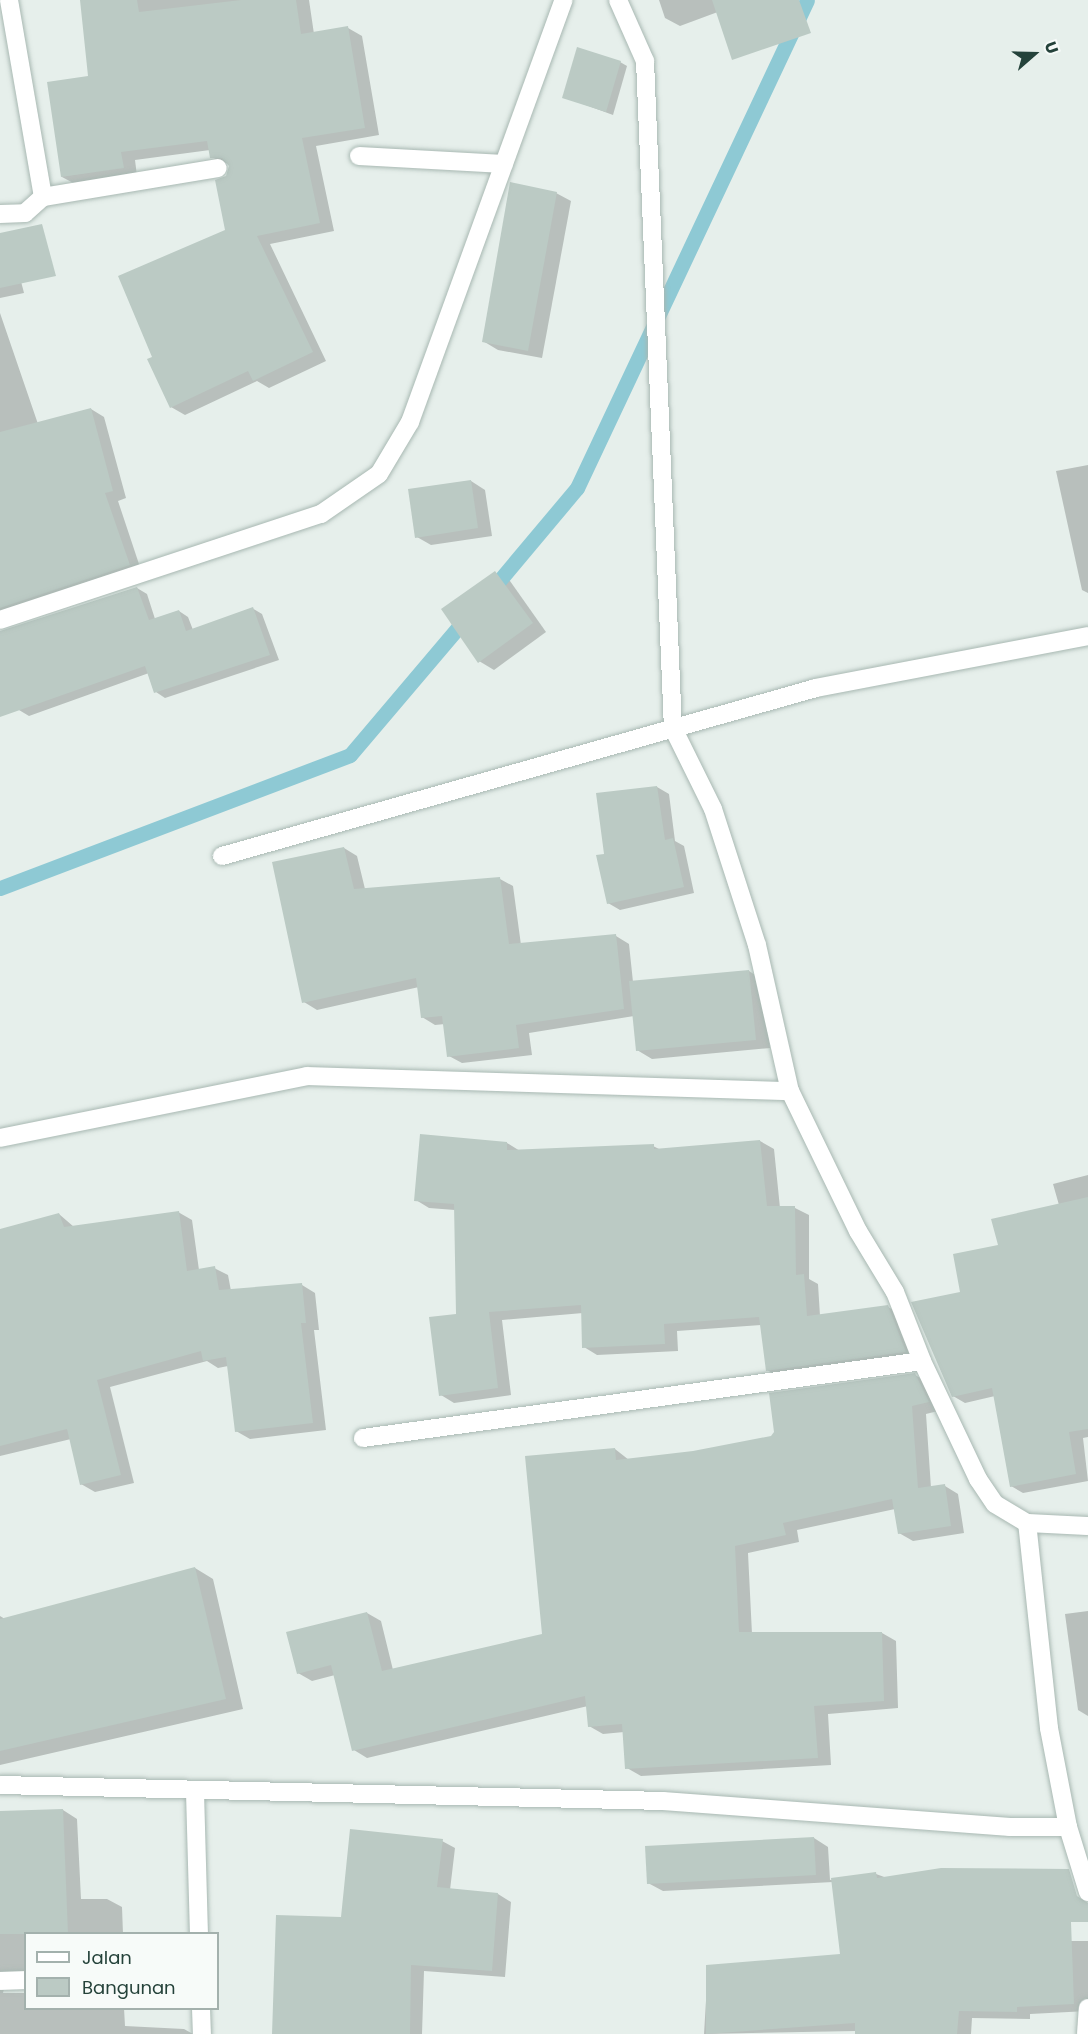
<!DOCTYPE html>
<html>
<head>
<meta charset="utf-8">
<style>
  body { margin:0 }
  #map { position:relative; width:1088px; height:2034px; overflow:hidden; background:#e6efeb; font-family:Poppins,sans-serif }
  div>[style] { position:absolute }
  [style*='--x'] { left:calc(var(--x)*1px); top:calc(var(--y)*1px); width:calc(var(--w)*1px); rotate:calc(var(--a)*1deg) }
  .shadow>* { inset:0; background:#0003 }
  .stream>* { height:15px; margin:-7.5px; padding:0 7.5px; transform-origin:7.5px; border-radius:7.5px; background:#8ec9d4 }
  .building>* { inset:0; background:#bbcac4 }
  .roads { filter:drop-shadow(0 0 2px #a8b8b2) drop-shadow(0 0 2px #a8b8b2) }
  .lane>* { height:18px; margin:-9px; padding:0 9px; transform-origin:9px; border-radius:9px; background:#fff }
  .street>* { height:18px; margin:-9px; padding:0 9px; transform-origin:9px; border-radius:9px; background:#fff }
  span { translate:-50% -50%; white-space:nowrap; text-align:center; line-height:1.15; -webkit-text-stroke:4.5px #f7fbf9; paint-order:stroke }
  .legend { position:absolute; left:24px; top:1932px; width:195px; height:78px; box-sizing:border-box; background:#f7fbf9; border:2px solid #a3b1ad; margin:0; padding:8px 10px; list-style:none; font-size:18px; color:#24423a }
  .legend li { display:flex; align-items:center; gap:12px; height:30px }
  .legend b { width:30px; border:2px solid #a3b1ad }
  .north { position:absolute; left:1004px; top:24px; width:60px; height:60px; -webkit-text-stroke:4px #f7fbf9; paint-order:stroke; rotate:70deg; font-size:16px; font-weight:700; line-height:24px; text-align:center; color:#24423a }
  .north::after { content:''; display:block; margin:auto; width:21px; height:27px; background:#24423a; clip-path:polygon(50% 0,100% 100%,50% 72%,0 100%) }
</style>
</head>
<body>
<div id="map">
  <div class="shadow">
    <i style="clip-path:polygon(81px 0,309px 0,314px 34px,348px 28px,362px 36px,379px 135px,316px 146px,334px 231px,270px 244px,326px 361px,269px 388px,257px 381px,185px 415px,171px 407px,154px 357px,227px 231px,227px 177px,231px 165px,211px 157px,210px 150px,135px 160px,137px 176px,77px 185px,62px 177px,90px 78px)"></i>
    <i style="clip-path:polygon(659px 0,741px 0,742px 3px,680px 26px,665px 18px)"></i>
    <i style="clip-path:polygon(620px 62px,627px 66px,613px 115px,564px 97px)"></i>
    <i style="clip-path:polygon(556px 193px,571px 201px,542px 358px,498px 350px,483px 341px)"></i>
    <i style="clip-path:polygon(0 236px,11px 242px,24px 293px,0 298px)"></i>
    <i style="clip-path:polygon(0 313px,38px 424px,91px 409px,104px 417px,126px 498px,118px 501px,142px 573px,0 612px)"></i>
    <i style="clip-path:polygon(1088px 465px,1088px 593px,1082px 590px,1056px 471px)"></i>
    <i style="clip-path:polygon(471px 481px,485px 490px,492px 536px,431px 545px,417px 537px)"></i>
    <i style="clip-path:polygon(495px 573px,510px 581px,546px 632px,494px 670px,479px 661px)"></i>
    <i style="clip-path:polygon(137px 588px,147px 594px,155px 619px,179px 611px,188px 617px,193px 630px,252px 608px,262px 614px,279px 660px,165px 698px,156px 692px,149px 673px,29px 716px,19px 710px,7px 676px)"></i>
    <i style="clip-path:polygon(657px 787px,669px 794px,675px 841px,684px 846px,694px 893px,620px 910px,608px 903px,605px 855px)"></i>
    <i style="clip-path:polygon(344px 848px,357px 856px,365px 889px,500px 879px,513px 886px,521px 945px,616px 936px,629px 944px,633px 982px,749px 971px,763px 980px,770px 1048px,652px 1059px,637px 1050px,634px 1016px,529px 1033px,532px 1055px,462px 1063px,449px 1056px,445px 1024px,435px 1025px,422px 1017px,419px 987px,317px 1010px,304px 1002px)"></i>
    <i style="clip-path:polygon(760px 1141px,774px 1149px,780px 1208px,795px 1208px,809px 1215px,809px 1279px,818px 1284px,820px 1316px,888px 1307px,902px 1315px,919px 1359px,781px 1378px,767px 1370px,761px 1325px,677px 1331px,678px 1351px,597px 1355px,584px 1347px,583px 1313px,502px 1320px,511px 1395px,454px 1403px,441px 1395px,457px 1316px,455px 1210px,429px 1208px,416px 1200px,507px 1143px,520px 1151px,653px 1146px,661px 1150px)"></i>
    <i style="clip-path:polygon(1088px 1175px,1088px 1437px,1083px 1438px,1088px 1481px,1023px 1493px,1011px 1486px,995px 1396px,965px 1403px,953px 1396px,962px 1293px,1000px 1247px,1059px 1205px,1053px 1184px)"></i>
    <i style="clip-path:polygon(178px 1212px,192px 1220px,199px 1270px,214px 1268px,228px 1275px,231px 1291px,302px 1285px,315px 1293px,319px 1330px,314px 1330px,326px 1430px,250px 1439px,236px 1431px,228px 1366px,218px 1368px,207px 1361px,110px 1387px,134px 1483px,95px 1492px,81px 1484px,71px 1439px,0 1456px,0 1231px,59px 1214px,74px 1227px)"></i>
    <i style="clip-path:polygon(915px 1375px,929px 1383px,942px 1410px,926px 1414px,931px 1488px,945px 1486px,958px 1494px,964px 1533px,913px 1541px,899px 1533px,895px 1509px,797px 1530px,799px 1542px,748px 1553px,752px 1634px,882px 1633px,896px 1641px,898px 1708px,828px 1714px,831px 1765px,641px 1776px,627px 1768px,624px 1732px,603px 1734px,589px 1726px,588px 1706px,367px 1758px,354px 1750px,335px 1675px,312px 1681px,298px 1673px,367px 1613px,381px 1621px,393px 1670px,544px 1635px,615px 1449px,629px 1460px,693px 1453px,772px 1437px)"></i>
    <i style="clip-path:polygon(195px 1568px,213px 1579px,243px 1709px,0 1765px,0 1616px,5px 1619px)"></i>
    <i style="clip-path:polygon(1088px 1611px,1088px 1716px,1078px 1710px,1065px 1614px)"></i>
    <i style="clip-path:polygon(63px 1810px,77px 1819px,81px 1899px,107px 1899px,122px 1907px,123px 1934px,26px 1934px,26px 1977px,5px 1984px,3px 1993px,26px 1993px,26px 2008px,124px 2008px,125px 2026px,184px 2029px,193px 2034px,0 2034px,0 1812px)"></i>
    <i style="clip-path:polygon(814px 1838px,828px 1847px,830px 1880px,876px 1874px,1061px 1941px,1088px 1941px,1088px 2011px,1030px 2014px,1030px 2019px,972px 2018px,971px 2034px,856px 2034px,856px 2031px,704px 2034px,708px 1967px,842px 1955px,833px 1882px,663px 1891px,648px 1883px)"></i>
    <i style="clip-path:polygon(442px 1841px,455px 1848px,450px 1890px,498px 1894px,511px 1902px,505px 1977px,424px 1971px,422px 2034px,274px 2034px,342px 1919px)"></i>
  </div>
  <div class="stream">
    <i style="--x:488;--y:594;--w:138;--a:-50"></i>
    <i style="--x:577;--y:488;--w:539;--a:-64.76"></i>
    <i style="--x:0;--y:888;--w:374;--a:-20.8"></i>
    <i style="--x:350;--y:755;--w:182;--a:-49.7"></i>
  </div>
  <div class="building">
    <i style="clip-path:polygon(80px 0,137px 0,139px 12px,241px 0,296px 0,301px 34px,348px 26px,365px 128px,302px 138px,320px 223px,257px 236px,313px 352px,253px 381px,248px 371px,170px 408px,147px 359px,152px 357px,118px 276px,225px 230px,215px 180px,226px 176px,229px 166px,222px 158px,210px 158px,207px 141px,121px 152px,124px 168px,61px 177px,47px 82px,88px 76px)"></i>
    <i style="clip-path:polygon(712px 0,799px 0,811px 33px,732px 60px)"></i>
    <i style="clip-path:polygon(577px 47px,621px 61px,606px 112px,562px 98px)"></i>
    <i style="clip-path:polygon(510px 182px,557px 192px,528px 351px,482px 342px)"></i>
    <i style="clip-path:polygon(42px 224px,56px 276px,0 288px,0 233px)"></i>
    <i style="clip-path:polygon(91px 408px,113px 491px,105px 493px,130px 565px,0 608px,0 432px)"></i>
    <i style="clip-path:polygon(471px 480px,478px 528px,415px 538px,408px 489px)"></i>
    <i style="clip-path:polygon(495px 571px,533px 623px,478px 663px,441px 609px)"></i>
    <i style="clip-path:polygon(137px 587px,149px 620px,179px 610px,186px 631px,253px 607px,270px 655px,154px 693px,145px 666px,0 717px,0 631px)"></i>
    <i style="clip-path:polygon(657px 786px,665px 840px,673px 838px,684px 887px,607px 904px,596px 855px,604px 854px,596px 793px)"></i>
    <i style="clip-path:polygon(344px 847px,354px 889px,500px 877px,509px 944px,616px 934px,624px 1009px,516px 1025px,519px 1048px,447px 1057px,442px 1016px,421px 1018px,416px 978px,302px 1003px,272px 862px)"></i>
    <i style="clip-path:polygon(749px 970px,756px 1040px,636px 1051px,629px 981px)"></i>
    <i style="clip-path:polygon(420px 1134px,507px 1142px,507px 1150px,654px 1144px,654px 1149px,760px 1140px,767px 1206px,795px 1206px,796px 1275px,804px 1274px,807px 1316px,888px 1305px,906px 1352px,766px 1371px,759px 1317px,664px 1324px,665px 1344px,582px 1348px,581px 1305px,489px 1312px,498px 1388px,439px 1396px,429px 1317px,456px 1314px,454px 1204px,414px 1201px)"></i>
    <i style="clip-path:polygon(1088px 1197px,1088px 1429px,1069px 1432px,1076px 1474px,1010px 1487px,992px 1388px,952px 1397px,911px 1302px,960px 1292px,953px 1254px,998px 1245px,991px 1219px)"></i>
    <i style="clip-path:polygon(179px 1211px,187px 1271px,215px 1266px,219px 1290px,302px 1283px,306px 1323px,301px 1323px,313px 1423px,235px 1432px,226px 1357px,203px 1361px,201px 1351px,97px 1380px,121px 1475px,80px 1485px,67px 1429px,0 1446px,0 1229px,59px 1213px,64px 1227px)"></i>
    <i style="clip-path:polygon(915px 1373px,929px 1402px,912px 1406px,918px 1488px,945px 1484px,951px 1526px,898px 1534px,892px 1499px,783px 1523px,786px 1535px,735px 1546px,739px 1632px,882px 1632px,884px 1701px,814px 1706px,818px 1758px,625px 1769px,622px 1724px,588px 1727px,585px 1696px,352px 1751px,331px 1665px,297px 1674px,286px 1632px,367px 1612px,382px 1671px,542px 1634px,525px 1456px,615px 1448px,616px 1460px,693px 1451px,771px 1436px,774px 1432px,769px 1393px)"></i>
    <i style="clip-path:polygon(195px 1567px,226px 1699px,0 1751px,0 1619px)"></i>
    <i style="clip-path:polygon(63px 1809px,68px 1934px,0 1934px,0 1811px)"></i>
    <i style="clip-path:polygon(350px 1829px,443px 1839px,437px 1887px,498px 1893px,492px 1971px,411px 1965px,410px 2034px,272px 2034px,276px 1915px,341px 1917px)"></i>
    <i style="clip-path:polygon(814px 1837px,816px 1875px,647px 1884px,645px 1846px)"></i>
    <i style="clip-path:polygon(941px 1868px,1069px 1869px,1077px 1896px,1088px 1903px,1088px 1922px,1071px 1922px,1074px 2004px,1017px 2007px,1017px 2012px,959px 2011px,957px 2034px,855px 2034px,855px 2023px,706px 2034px,706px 1965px,840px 1954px,831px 1878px,876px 1872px,877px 1878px)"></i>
  </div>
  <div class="roads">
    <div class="lane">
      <i style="--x:359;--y:156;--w:145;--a:3.2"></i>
      <i style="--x:43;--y:197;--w:177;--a:-9.4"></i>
      <i style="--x:195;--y:1792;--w:142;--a:88.4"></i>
      <i style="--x:0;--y:1981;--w:26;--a:-2"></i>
      <i style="--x:201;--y:2008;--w:26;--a:88"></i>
    </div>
    <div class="street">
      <i style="--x:618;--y:0;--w:67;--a:66.1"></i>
      <i style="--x:645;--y:61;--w:668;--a:87.6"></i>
      <i style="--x:673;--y:728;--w:90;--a:63.7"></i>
      <i style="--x:713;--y:809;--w:143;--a:72.1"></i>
      <i style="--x:757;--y:945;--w:150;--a:77.3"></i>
      <i style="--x:790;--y:1091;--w:156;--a:64.1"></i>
      <i style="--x:858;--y:1231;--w:71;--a:58.8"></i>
      <i style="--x:895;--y:1292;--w:74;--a:68.6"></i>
      <i style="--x:922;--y:1361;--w:131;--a:64.6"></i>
      <i style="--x:978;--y:1479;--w:30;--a:56"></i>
      <i style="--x:995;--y:1504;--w:37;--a:31"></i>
      <i style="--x:1027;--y:1523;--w:61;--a:2.8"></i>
      <i style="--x:0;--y:214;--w:25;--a:-2"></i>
      <i style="--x:25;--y:213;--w:24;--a:-42"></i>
      <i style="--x:43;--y:197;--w:200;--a:-99.8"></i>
      <i style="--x:0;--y:620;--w:338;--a:-18.3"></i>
      <i style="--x:321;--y:514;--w:70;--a:-34.6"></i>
      <i style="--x:379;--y:474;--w:61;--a:-59.2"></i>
      <i style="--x:410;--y:422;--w:449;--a:-70"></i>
      <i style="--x:222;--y:856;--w:617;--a:-15.79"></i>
      <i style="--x:816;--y:688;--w:277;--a:-10.8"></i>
      <i style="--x:0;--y:1138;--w:313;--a:-11.4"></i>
      <i style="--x:307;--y:1076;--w:483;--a:1.8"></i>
      <i style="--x:363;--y:1438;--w:564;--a:-7.84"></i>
      <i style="--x:0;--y:1785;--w:663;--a:1.38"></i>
      <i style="--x:663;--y:1801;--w:348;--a:4.3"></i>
      <i style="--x:1010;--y:1827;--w:58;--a:0"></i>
      <i style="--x:1068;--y:1827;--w:101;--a:-100.9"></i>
      <i style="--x:1049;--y:1728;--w:206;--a:-96.1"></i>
      <i style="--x:1068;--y:1827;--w:68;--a:72.9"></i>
      <i style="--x:1086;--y:2034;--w:26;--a:-86"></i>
    </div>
  </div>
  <ul class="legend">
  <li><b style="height:8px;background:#fff"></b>Jalan</li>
  <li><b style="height:16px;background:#bbcac4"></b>Bangunan</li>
  </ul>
  <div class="north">U</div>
</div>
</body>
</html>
